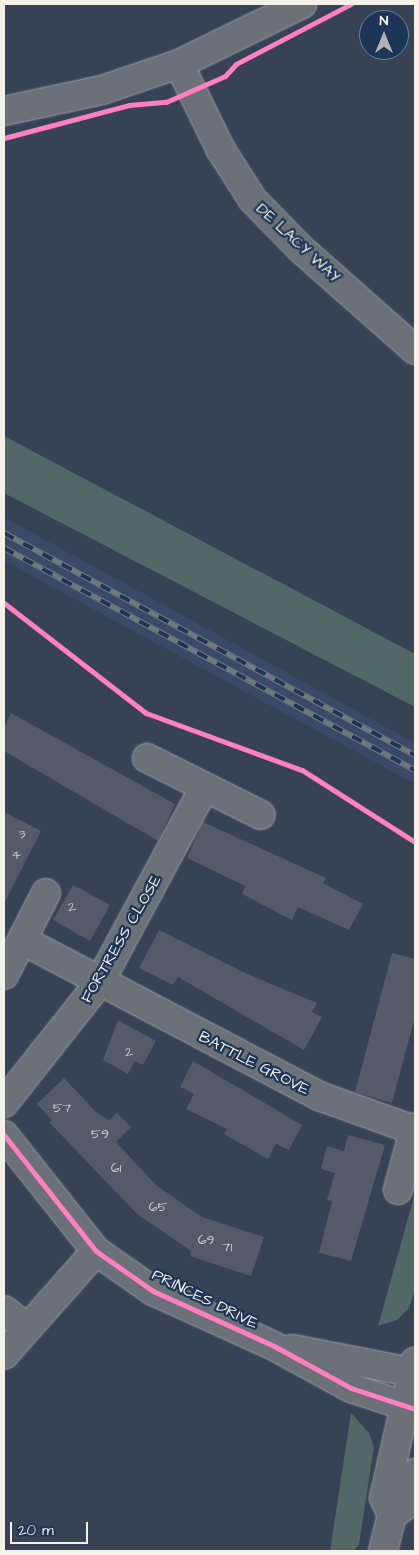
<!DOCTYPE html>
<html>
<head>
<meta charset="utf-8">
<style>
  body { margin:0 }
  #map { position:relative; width:419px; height:1555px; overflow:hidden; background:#374254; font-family:"Architects Daughter",sans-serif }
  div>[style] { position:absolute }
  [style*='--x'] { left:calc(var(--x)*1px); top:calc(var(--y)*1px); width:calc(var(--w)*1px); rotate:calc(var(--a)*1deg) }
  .built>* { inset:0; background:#3b4867 }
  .green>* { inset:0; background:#536766 }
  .building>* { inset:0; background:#555968 }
  .roads { filter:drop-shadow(0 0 1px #9da1a8) drop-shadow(0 0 1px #9da1a8) }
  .minor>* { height:28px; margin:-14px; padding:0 14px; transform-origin:14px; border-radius:14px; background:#6c7177 }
  .rail>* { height:5.5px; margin-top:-2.75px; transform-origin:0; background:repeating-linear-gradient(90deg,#1d3557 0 11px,#72787f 0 22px); box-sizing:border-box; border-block:1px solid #72787f }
  .cycleway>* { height:5px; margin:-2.5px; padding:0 2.5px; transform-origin:2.5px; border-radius:2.5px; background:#ff80c0 }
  span { translate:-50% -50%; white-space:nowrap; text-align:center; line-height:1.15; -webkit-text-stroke:4.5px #1d3557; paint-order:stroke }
  .number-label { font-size:14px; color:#cccbc8 }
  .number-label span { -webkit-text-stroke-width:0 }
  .street-label { font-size:16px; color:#f4f1e8 }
  .frame { position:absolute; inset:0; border:5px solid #f4f1e8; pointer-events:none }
  .north { position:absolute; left:359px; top:10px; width:50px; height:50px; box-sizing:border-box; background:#1d3557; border:1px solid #738091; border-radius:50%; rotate:0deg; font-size:14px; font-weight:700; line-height:20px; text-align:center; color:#f4f1e8 }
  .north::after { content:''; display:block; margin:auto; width:18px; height:22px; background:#b2b4b4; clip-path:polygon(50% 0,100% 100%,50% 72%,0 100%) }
  .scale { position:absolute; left:10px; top:1522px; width:78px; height:22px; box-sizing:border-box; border:2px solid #f4f1e8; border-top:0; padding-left:6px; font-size:15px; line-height:18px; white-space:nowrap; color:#f4f1e8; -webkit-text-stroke:4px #1d3557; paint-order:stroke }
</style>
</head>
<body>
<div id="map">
  <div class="built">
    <i style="clip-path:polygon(4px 517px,415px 743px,415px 784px,4px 561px)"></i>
  </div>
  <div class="green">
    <i style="clip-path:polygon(4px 436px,415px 654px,415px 707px,4px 493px)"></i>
    <i style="clip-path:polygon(415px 1193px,415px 1290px,409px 1308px,397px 1320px,378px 1326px)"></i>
    <i style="clip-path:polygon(351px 1413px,369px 1433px,374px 1447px,359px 1544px,354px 1551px,330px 1551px)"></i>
  </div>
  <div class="building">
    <i style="clip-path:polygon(11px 713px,175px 804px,158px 841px,4px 751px,4px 728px)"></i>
    <i style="clip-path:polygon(4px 812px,41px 831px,4px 904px)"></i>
    <i style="clip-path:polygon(203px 822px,326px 878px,323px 883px,363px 904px,349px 930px,298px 907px,292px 920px,242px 894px,245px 886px,187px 858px)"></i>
    <i style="clip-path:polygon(73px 885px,110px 905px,90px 941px,53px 920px)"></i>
    <i style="clip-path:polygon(159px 930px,245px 973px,317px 1003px,312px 1012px,322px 1017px,304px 1050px,178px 977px,173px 985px,139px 968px)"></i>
    <i style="clip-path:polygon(392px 953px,415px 959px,415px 1017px,392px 1103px,355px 1092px)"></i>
    <i style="clip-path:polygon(118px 1020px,156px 1041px,143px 1065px,135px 1061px,128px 1074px,103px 1060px)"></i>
    <i style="clip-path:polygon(193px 1061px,302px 1125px,289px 1150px,276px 1144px,268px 1159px,224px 1134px,227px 1129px,186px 1109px,194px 1094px,180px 1087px)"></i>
    <i style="clip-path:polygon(64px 1078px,97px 1113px,109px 1120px,117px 1113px,131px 1127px,116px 1142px,156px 1185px,202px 1217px,264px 1237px,251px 1276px,190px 1256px,191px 1251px,137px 1214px,49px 1122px,52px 1120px,37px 1104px)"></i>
    <i style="clip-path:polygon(348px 1135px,385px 1145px,351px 1261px,319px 1253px,332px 1201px,327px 1200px,335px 1173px,321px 1169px,327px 1146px,344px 1151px)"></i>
  </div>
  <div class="roads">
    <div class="minor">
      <i style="--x:179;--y:64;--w:96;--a:64"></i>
      <i style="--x:221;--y:150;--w:59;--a:57.4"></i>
      <i style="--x:253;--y:200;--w:69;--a:45.6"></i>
      <i style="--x:301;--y:249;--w:152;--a:41.5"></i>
      <i style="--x:4;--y:111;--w:100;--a:-12.1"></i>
      <i style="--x:102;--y:90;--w:81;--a:-18.7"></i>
      <i style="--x:179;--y:64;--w:137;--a:-26"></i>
      <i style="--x:147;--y:758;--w:127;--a:26.6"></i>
      <i style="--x:22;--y:940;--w:335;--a:27.7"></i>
      <i style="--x:319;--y:1096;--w:101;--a:19.7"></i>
      <i style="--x:4;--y:975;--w:92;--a:-62.9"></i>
      <i style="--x:4;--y:1103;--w:153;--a:-51.6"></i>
      <i style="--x:99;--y:983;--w:221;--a:-61.7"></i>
      <i style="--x:4;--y:1135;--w:148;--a:51.6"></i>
      <i style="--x:96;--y:1251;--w:70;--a:35.1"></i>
      <i style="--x:153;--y:1291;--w:133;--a:24.4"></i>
      <i style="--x:274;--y:1346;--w:88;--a:28.6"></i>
      <i style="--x:351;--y:1388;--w:67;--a:18.2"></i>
      <i style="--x:398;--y:1190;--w:65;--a:-74.9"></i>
      <i style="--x:4;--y:1310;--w:29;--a:38"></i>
      <i style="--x:292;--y:1349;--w:125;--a:11"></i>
      <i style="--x:4;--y:1355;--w:139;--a:-48.5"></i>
      <i style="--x:392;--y:1515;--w:19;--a:-35"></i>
      <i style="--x:408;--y:1504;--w:32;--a:-77"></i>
      <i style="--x:383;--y:1551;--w:37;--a:-76"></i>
      <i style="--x:392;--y:1515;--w:19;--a:-115"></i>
      <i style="--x:384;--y:1498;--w:140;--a:-77.2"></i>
    </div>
  </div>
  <div class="rail">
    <i style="--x:4;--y:533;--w:467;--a:28.4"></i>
    <i style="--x:4;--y:548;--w:467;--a:28.4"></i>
  </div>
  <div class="cycleway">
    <i style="--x:4;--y:138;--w:129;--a:-14.8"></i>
    <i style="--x:129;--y:105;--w:37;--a:-5"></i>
    <i style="--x:166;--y:102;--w:64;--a:-23.8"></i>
    <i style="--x:225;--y:76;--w:16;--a:-47"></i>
    <i style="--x:236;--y:64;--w:130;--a:-27.6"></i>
    <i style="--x:4;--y:603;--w:180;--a:37.8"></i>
    <i style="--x:146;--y:713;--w:166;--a:20.1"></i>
    <i style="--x:302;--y:770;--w:134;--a:32.5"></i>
    <i style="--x:4;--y:1135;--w:148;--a:51.6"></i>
    <i style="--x:96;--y:1251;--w:70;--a:35.1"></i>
    <i style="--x:153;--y:1291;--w:133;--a:24.4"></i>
    <i style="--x:274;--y:1346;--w:88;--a:28.6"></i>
    <i style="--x:351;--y:1388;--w:67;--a:18.2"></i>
  </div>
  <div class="number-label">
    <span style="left:22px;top:834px">3</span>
    <span style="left:16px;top:855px">4</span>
    <span style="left:72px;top:907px">2</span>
    <span style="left:129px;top:1052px">2</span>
    <span style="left:62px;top:1108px">57</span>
    <span style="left:100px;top:1134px">59</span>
    <span style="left:116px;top:1168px">61</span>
    <span style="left:158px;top:1207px">65</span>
    <span style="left:206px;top:1240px">69</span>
    <span style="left:227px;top:1247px">71</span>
  </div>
  <div class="street-label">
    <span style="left:298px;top:243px;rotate:43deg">DE LACY WAY</span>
    <span style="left:121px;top:939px;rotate:-60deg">FORTRESS CLOSE</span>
    <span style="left:254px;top:1063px;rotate:27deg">BATTLE GROVE</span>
    <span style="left:205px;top:1299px;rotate:26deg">PRINCES DRIVE</span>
  </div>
  <div class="frame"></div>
  <div class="north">N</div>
  <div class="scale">20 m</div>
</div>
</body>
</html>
